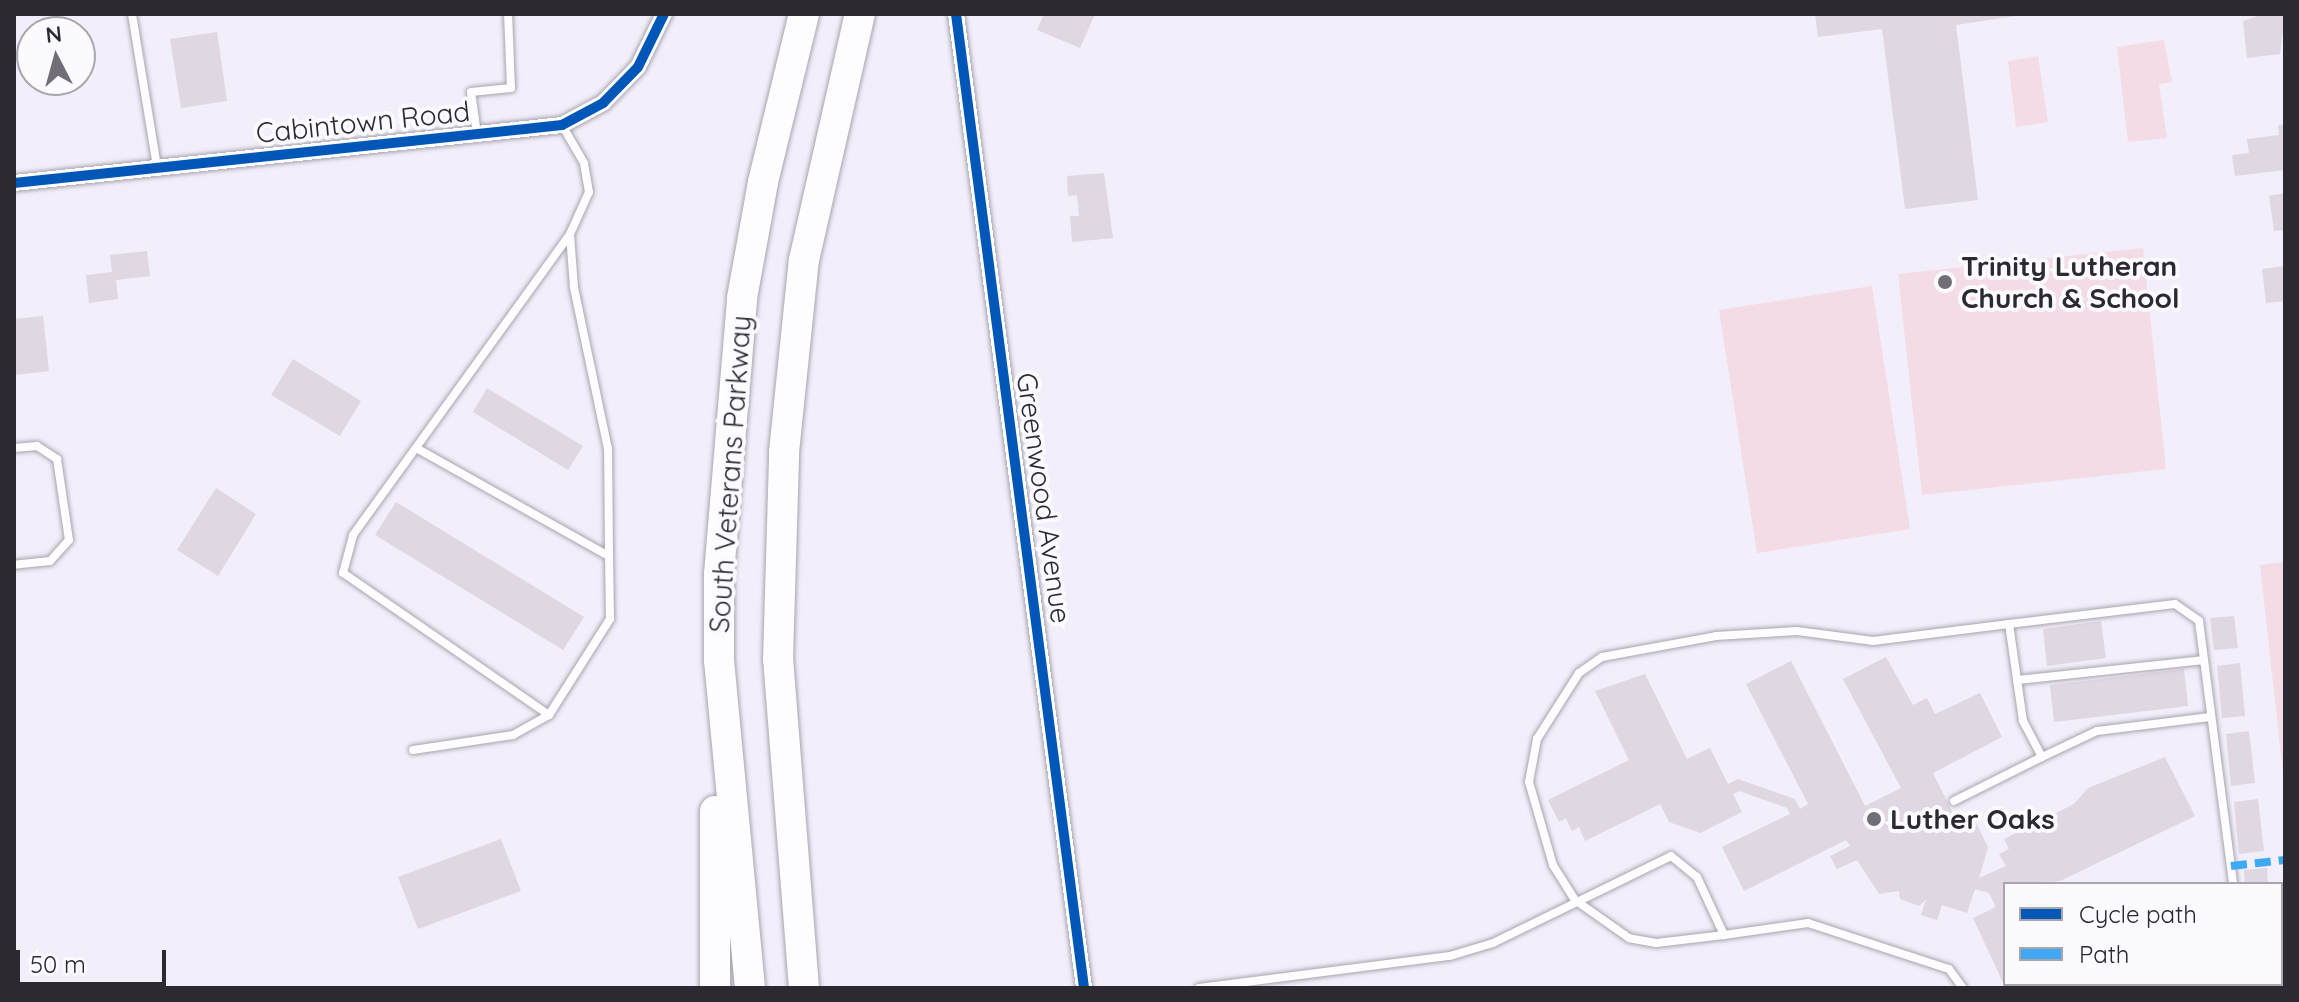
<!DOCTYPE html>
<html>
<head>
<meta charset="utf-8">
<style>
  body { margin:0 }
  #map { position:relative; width:2299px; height:1002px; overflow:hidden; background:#f2eefa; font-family:Quicksand,sans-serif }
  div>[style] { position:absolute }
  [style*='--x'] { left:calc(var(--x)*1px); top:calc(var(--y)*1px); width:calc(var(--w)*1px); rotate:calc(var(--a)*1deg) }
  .green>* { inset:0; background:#f4dce7 }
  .building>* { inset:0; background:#dfd7e1 }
  .roads { filter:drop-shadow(0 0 2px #a8a5ae) drop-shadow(0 0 2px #a8a5ae) }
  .service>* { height:8px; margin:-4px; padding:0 4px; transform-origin:4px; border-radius:4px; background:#fdfcfe }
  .minor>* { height:16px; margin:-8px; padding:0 8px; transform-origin:8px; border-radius:8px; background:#fdfcfe }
  .motorway>* { height:30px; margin:-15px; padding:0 15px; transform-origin:15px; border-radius:15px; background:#fdfcfe }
  .quiet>* { height:8px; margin-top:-4px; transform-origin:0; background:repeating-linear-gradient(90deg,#3fa9f5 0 16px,transparent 0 24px) }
  .cycleway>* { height:10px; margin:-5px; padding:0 5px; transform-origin:5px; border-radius:5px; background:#0057b8 }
  .dots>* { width:22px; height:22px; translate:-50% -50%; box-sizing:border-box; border:4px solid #fbfafe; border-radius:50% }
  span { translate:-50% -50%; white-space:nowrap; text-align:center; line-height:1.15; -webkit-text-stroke:8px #fbfafe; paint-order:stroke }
  .street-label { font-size:28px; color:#2c2931 }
  .poi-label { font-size:28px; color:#2c2931; font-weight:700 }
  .left { translate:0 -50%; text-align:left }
  .frame { position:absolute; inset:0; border:16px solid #2c2931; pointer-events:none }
  .legend { position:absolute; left:2003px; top:882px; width:280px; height:104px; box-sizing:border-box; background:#fbfafe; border:2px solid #a8a6ac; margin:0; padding:10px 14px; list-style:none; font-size:24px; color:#2c2931 }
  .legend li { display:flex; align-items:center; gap:16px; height:40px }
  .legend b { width:40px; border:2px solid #a8a6ac }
  .north { position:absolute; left:16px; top:16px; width:80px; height:80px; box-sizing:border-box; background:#fbfafe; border:2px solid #a8a6ac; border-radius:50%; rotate:354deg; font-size:22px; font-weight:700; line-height:32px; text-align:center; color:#2c2931 }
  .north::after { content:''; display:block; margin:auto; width:28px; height:36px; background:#716e77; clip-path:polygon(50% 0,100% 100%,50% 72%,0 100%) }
  .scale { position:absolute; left:16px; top:950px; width:150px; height:36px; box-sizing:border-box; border:4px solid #2c2931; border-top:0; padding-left:10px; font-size:24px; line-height:28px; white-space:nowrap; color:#2c2931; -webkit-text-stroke:6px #fbfafe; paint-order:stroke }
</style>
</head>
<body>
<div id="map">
  <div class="green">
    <i style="clip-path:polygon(2164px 40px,2172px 82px,2159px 84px,2167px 138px,2128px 142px,2117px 47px)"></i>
    <i style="clip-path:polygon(2038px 56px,2048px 122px,2016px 127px,2008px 61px)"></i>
    <i style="clip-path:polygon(2143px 248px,2166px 469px,1922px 495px,1898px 274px)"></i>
    <i style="clip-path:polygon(1872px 286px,1910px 529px,1757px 553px,1719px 310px)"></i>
    <i style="clip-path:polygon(2285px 562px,2285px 791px,2260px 565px)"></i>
  </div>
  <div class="building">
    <i style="clip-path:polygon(1044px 14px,1095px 14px,1080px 48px,1037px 30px)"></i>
    <i style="clip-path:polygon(1815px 14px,2028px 14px,1956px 25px,1978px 200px,1905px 209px,1882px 29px,1818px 37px)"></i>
    <i style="clip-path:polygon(2263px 14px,2285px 14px,2280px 54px,2247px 58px,2243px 21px)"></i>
    <i style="clip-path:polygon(217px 32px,227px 101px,181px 108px,170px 39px)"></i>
    <i style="clip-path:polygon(2285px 124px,2285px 170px,2235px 176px,2232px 155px,2249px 153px,2247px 139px,2279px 135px,2278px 125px)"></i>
    <i style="clip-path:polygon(1104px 173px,1113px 238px,1072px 242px,1070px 216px,1079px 216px,1077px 195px,1068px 196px,1067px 176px)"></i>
    <i style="clip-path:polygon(2285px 193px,2285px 230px,2274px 231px,2269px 196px)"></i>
    <i style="clip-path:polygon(147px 251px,150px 276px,116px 280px,118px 299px,89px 303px,86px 275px,112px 272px,110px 255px)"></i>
    <i style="clip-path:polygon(2285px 266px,2285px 301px,2266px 303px,2262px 269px)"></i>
    <i style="clip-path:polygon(43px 316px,49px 371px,14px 375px,14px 319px)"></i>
    <i style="clip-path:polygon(293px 359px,361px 401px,340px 436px,271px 395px)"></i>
    <i style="clip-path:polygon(487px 388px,583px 446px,568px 470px,473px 412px)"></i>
    <i style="clip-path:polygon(216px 488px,256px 514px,218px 576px,177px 550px)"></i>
    <i style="clip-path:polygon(396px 502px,584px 617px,563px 650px,375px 535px)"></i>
    <i style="clip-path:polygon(2234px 616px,2238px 648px,2214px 650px,2210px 618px)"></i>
    <i style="clip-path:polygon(2101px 621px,2106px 658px,2047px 666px,2043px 629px)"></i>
    <i style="clip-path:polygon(1886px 657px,1913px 705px,1927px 698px,1935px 714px,1980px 693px,2002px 737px,1933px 773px,1954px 815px,1975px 821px,1988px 847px,1979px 878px,2006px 866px,1999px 854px,2009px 849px,2004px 839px,2074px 804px,2088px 788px,2165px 757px,2195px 816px,2060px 881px,2005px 884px,2005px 987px,1973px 918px,1996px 907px,1989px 893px,1975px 889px,1967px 913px,1942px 905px,1937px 920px,1921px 915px,1926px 900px,1919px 906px,1900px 899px,1899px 891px,1879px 894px,1857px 860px,1837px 869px,1830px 856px,1850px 846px,1846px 840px,1744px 891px,1722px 847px,1790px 814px,1787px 808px,1739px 791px,1733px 794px,1742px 812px,1700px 833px,1669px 822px,1660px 804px,1585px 841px,1579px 827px,1572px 831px,1566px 818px,1559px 822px,1548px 800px,1629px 760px,1595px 691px,1645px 674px,1687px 759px,1710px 748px,1728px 784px,1738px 779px,1795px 799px,1800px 809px,1808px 804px,1746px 684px,1791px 661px,1865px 806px,1901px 788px,1843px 679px)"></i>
    <i style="clip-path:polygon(2240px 663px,2245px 716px,2222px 718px,2217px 666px)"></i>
    <i style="clip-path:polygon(2184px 669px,2188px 706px,2054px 722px,2050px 685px)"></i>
    <i style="clip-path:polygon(2249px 731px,2255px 783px,2231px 786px,2226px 734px)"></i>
    <i style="clip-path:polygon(2258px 799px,2264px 851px,2239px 854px,2234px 802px)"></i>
    <i style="clip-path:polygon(501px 839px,521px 891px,418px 929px,398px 877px)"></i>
    <i style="clip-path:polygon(2267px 868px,2268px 884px,2245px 884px,2244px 870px)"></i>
    <i style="clip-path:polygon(2007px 984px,2077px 984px,2079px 988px,2009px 988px)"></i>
    <i style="clip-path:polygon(2154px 984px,2225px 984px,2225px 988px,2155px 988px)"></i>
  </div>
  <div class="roads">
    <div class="service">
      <i style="--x:132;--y:14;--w:155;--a:80.7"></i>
      <i style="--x:477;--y:134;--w:42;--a:-98.1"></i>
      <i style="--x:471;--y:92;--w:40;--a:-5.7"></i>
      <i style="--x:511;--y:88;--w:74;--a:-92.3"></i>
      <i style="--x:14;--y:448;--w:23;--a:-5"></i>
      <i style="--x:37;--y:446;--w:24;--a:33"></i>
      <i style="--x:57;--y:459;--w:82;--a:81.6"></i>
      <i style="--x:69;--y:540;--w:28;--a:132"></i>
      <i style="--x:50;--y:561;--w:36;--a:174"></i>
      <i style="--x:418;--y:449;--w:219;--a:29.3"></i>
      <i style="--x:609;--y:556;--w:107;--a:-90.5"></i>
      <i style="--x:608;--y:449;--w:166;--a:-101.9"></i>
      <i style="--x:574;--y:287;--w:52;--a:-94.4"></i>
      <i style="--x:2017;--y:680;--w:187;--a:-6.1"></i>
      <i style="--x:549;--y:715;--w:250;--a:-145.4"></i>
      <i style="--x:343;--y:573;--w:39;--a:-75"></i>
      <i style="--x:353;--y:535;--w:371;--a:-54.2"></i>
      <i style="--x:570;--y:234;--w:46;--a:-65.7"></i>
      <i style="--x:589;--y:192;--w:29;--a:-100"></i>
      <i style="--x:584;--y:163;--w:44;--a:-120.1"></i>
      <i style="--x:413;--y:750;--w:101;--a:-8.5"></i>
      <i style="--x:513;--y:735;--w:41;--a:-29.1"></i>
      <i style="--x:549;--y:715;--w:114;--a:-57.6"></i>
      <i style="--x:610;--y:619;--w:63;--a:-90.9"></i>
      <i style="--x:2042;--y:757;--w:61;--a:-25.3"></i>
      <i style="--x:2097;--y:731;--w:114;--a:-7.1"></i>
      <i style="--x:1954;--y:801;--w:98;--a:-26.6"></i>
      <i style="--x:2042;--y:757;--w:41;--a:-117.8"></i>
      <i style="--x:2023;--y:721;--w:98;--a:-98.2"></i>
      <i style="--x:2009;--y:624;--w:167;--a:-6.9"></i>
      <i style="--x:2175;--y:604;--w:29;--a:35"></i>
      <i style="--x:2199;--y:621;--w:265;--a:82.6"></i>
      <i style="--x:1724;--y:935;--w:68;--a:173.3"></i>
      <i style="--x:1656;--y:943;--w:27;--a:-170"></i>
      <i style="--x:1629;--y:938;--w:66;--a:-144.9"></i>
      <i style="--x:1575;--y:900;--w:41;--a:-122.2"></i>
      <i style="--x:1553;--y:865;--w:86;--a:-106.1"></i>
      <i style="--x:1529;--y:782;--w:44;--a:-79.5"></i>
      <i style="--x:1537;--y:739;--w:78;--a:-57.5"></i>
      <i style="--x:1579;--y:673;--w:28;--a:-35"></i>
      <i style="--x:1602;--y:657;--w:116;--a:-10.4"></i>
      <i style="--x:1716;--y:636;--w:81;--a:-3.5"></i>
      <i style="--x:1797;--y:631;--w:77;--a:7.5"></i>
      <i style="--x:1873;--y:641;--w:137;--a:-7.1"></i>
      <i style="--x:2133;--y:984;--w:4;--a:76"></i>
      <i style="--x:2244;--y:984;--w:4;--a:76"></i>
      <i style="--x:1199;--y:988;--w:253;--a:-7.3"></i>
      <i style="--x:1450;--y:956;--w:45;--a:-16.8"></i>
      <i style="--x:1493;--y:943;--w:198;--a:-26"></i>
      <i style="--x:1671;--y:856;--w:33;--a:39"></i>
      <i style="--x:1697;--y:877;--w:64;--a:65"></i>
      <i style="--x:1724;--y:935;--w:85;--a:-8.1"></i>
      <i style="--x:1808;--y:923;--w:148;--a:18.1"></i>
      <i style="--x:1949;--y:969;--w:24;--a:54"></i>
    </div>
    <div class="minor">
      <i style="--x:956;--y:14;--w:982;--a:82.51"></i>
      <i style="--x:14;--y:183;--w:551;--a:-6.04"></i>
      <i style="--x:562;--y:125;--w:47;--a:-28.2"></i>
      <i style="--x:603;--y:103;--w:50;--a:-45.8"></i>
      <i style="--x:638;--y:67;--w:59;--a:-63.9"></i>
    </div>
    <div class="motorway">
      <i style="--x:715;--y:988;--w:177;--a:-90"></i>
      <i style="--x:750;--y:988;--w:328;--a:-95.4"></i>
      <i style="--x:719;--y:661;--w:87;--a:-90"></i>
      <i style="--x:719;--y:574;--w:277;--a:-85.2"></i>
      <i style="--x:742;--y:298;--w:118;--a:-79.7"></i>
      <i style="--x:763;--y:182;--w:173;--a:-76.3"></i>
      <i style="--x:804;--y:988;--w:329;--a:-94.5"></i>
      <i style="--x:778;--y:660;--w:208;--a:-88.3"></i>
      <i style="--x:784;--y:452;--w:193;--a:-84.1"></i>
      <i style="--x:804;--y:260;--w:252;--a:-77.2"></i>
    </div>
  </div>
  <div class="quiet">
    <i style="--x:2231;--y:866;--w:54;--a:-6.3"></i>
  </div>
  <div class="cycleway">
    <i style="--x:956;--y:14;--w:982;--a:82.51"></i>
    <i style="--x:14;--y:183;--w:551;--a:-6.04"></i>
    <i style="--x:562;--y:125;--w:47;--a:-28.2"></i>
    <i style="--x:603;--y:103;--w:50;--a:-45.8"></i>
    <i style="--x:638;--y:67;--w:59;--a:-63.9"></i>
  </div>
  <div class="dots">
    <i style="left:1945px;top:282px;background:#716e77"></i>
    <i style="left:1874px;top:819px;background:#716e77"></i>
  </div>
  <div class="street-label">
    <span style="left:363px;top:122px;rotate:-6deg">Cabintown Road</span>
    <span style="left:730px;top:474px;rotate:-86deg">South Veterans Parkway</span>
    <span style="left:1044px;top:498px;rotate:82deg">Greenwood Avenue</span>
  </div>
  <div class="poi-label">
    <span class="left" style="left:1961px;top:282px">Trinity Lutheran<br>Church &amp; School</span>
    <span class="left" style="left:1890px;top:819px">Luther Oaks</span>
  </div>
  <div class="frame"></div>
  <ul class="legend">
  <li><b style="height:10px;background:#0057b8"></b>Cycle path</li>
  <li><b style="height:10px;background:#3fa9f5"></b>Path</li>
  </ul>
  <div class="north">N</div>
  <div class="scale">50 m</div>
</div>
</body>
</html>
